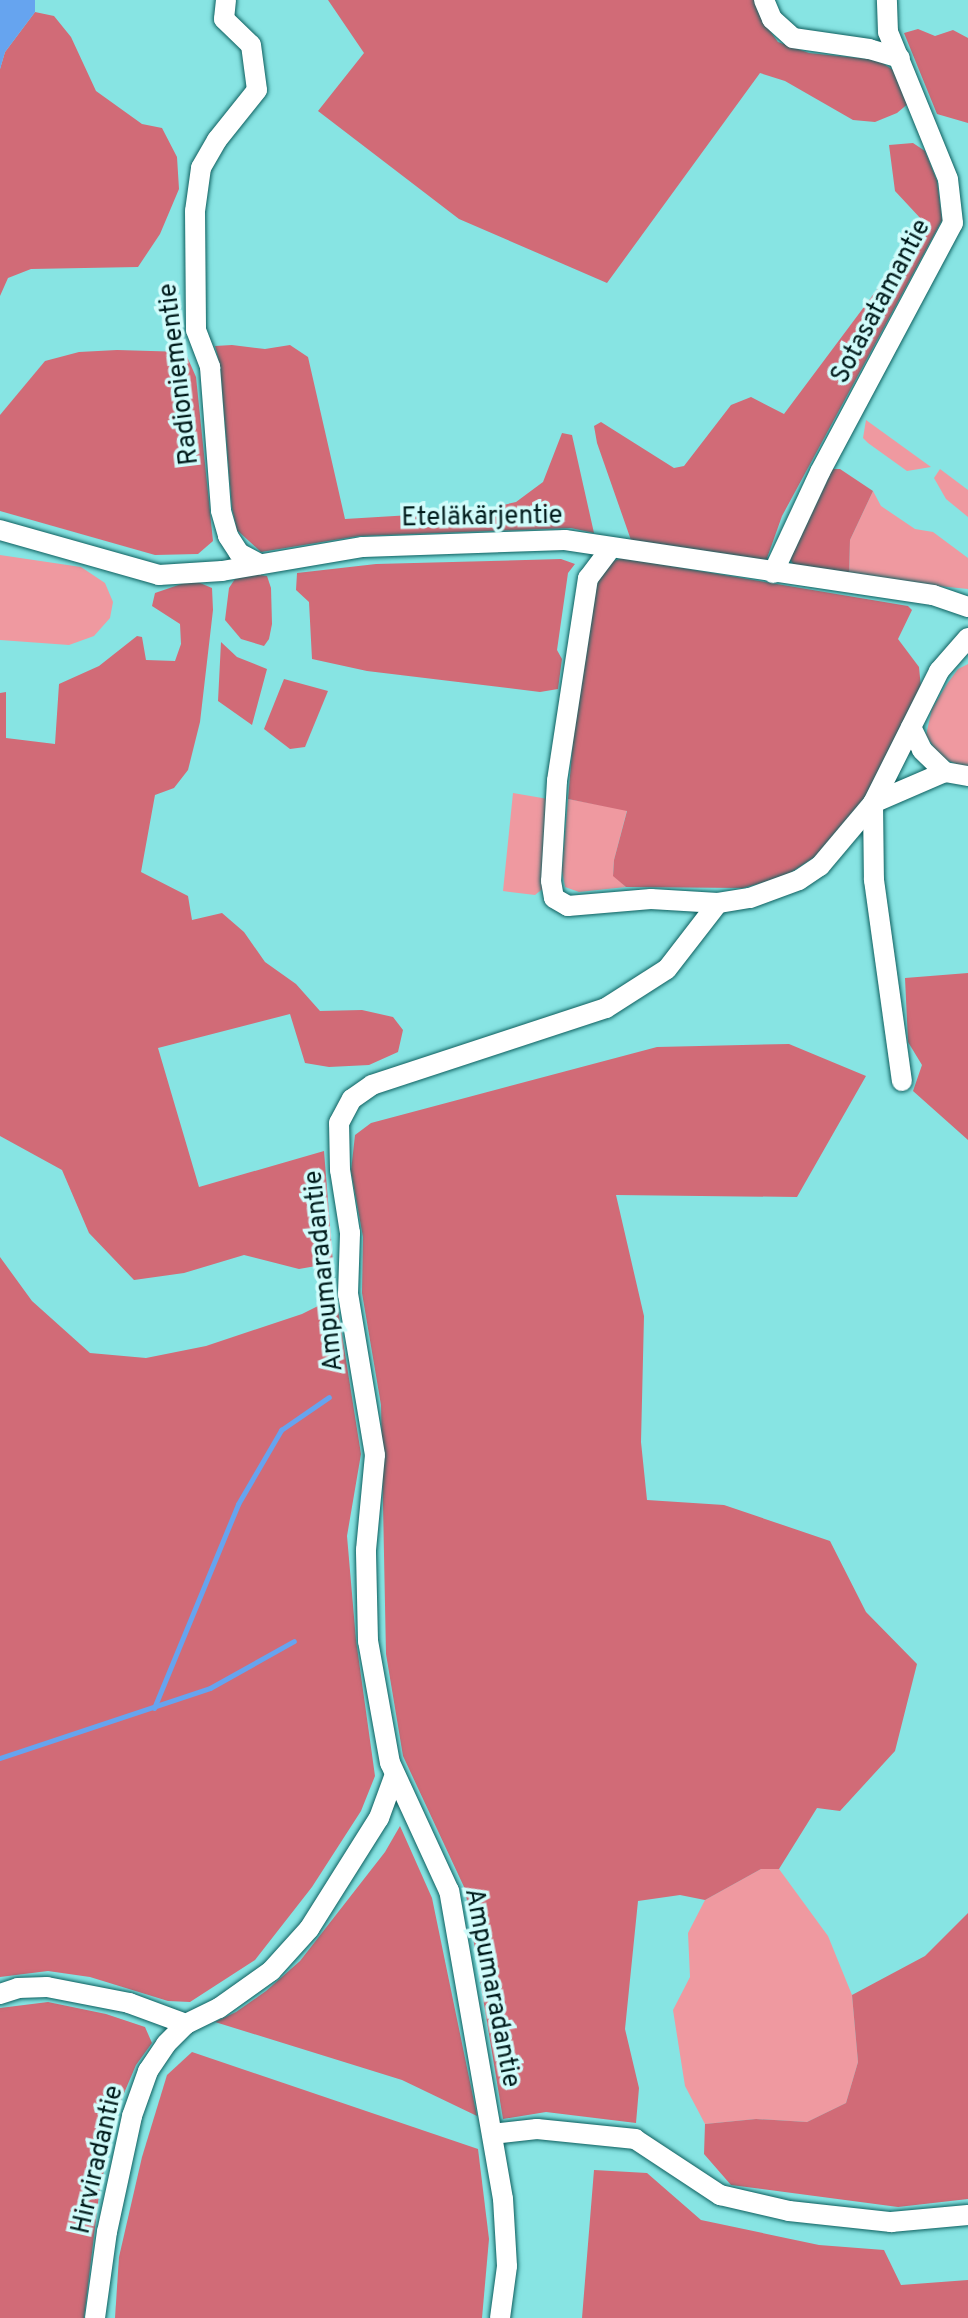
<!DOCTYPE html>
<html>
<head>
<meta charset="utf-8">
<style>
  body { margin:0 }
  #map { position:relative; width:968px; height:2318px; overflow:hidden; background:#87e4e3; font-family:Overpass,sans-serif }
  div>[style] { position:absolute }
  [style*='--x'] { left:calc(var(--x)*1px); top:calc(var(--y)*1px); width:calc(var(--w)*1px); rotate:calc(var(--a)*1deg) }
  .green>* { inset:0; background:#ef99a0 }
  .forest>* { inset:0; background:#d16b77 }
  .water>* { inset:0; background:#66a4ef }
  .stream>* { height:5px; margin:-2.5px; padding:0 2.5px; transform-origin:2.5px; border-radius:2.5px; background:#66a4ef }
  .roads { filter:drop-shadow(0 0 2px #0e5f5f) drop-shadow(0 0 2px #0e5f5f) }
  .minor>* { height:20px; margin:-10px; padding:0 10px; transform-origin:10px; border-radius:10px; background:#fff }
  span { translate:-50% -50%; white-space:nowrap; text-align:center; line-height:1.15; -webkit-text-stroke:7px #d1fcfb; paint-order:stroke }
  .street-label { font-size:26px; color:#001b1b }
</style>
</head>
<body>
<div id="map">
  <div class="green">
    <i style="clip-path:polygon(866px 420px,931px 467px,907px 471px,868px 443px,863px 438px)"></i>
    <i style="clip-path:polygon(940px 469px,968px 490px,968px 517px,946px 499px,934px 478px)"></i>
    <i style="clip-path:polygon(873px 491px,881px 506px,915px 529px,933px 532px,968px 558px,968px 589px,849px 577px,850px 540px)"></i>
    <i style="clip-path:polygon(0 555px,81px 567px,105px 583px,113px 602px,110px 618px,94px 636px,69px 645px,0 640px)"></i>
    <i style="clip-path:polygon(968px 664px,968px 769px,940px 757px,926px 735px,932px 709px,947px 684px,958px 669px)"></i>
    <i style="clip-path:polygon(513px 793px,548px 799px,545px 887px,535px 895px,503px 891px)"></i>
    <i style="clip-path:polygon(568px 799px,627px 810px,614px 860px,613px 875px,626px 887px,579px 892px,565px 887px,562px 870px)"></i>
    <i style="clip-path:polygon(761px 1869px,779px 1869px,828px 1936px,852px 1995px,858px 2062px,846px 2103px,807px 2122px,756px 2119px,705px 2124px,685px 2086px,673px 2010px,690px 1977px,688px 1933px,705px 1900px)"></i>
  </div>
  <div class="forest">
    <i style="clip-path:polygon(328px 0,754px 0,762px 20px,778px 42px,809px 53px,878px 60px,896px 72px,910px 102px,897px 113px,875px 122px,853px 120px,785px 81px,760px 73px,607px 283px,459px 219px,318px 111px,364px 53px)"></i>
    <i style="clip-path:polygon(35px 12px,54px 16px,71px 37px,96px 91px,142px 124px,162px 128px,177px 157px,179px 189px,160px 234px,138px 267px,31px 269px,8px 278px,0 296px,0 69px,5px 52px)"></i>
    <i style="clip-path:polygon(918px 29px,935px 36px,953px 30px,968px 38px,968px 123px,937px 114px,904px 33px)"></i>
    <i style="clip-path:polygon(913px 143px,925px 151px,937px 181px,942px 220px,782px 516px,766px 561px,632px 543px,597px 443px,594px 426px,601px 422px,674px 468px,684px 466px,731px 405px,751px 397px,784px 414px,917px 236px,922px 220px,895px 191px,889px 145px)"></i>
    <i style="clip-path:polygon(232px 345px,265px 349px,290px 345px,308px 357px,345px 519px,477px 511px,516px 502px,543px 482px,562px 433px,572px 435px,594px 533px,571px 528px,359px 536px,261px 552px,237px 530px,232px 508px,220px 365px,215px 346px)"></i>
    <i style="clip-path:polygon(117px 350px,185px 352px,196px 377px,213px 541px,198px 554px,155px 555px,0 511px,0 415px,45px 361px,79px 352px)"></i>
    <i style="clip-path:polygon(833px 469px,840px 469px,873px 491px,850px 540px,849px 577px,795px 568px,789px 557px,828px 473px)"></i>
    <i style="clip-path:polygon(623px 558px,908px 606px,912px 610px,898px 639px,919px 667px,921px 688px,873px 788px,819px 854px,784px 877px,743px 888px,626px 887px,613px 876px,614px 860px,627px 811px,568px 799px,574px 730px,595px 585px,610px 562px)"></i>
    <i style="clip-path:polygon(561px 559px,575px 564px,568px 573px,557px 650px,562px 659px,558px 689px,540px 692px,367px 671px,312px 659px,309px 602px,296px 590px,297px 573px,376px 564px)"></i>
    <i style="clip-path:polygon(253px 574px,267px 576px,271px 588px,272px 624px,269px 639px,264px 646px,241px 639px,225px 620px,229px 588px,235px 579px)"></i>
    <i style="clip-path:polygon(193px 580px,212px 588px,213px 610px,200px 722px,188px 770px,174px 788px,155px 795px,141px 872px,188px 896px,192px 920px,222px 913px,244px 932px,265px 962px,296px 984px,320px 1011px,362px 1010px,393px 1017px,403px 1030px,398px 1052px,369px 1065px,329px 1067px,305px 1063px,290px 1014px,158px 1048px,199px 1187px,324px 1151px,333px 1263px,299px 1269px,244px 1255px,184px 1273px,134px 1280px,89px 1233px,62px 1170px,0 1136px,0 693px,6px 692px,6px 738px,55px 744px,59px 684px,99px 666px,137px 636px,142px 637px,146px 660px,175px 661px,181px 644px,180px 624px,152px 606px,155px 593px)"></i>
    <i style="clip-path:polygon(221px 642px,237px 657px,267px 669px,252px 725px,218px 701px)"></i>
    <i style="clip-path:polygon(284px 679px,328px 691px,305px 747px,290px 749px,264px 729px)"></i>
    <i style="clip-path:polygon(968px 973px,968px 1140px,913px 1091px,922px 1065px,908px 1042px,905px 978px)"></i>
    <i style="clip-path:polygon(789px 1044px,866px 1076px,797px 1197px,616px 1195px,644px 1316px,641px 1442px,647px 1500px,724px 1505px,830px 1541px,866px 1612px,917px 1664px,895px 1751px,840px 1811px,817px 1808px,779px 1869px,761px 1869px,705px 1900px,680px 1895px,638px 1901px,625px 2029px,639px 2088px,636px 2123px,546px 2112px,503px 2119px,465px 1889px,403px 1756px,386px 1654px,381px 1405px,362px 1293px,363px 1237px,351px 1171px,355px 1135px,371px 1123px,657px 1047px)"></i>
    <i style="clip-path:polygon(0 1257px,32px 1301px,90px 1353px,146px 1358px,206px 1346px,302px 1314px,336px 1297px,361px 1454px,347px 1536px,356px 1640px,375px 1776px,361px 1811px,312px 1887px,255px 1960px,190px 2002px,168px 2001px,90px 1977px,48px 1971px,0 1977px)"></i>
    <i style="clip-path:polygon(400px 1826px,432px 1898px,477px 2116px,402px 2080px,215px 2022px,236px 2012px,266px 1991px,300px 1961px,385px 1852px)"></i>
    <i style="clip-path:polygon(968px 1913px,968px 2199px,898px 2207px,731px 2185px,704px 2154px,705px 2124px,756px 2119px,807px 2122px,846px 2103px,858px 2062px,852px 1995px,925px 1956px)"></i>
    <i style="clip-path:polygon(48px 2002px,106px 2014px,145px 2027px,152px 2043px,136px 2065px,116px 2112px,99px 2195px,84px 2318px,0 2318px,0 2008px)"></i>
    <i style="clip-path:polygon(192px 2052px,478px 2149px,489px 2239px,482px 2318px,115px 2318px,119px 2257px,142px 2157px,167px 2075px)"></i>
    <i style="clip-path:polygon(594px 2170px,647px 2173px,701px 2220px,819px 2245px,884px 2250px,901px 2285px,968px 2280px,968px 2318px,582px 2318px)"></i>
  </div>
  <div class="water">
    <i style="clip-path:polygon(0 0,35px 0,35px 12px,5px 52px,0 69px)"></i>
  </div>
  <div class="stream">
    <i style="--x:154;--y:1708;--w:221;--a:-67.6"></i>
    <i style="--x:238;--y:1504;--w:86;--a:-59.8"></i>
    <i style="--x:281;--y:1430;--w:58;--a:-34.5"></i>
    <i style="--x:0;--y:1758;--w:221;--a:-18.4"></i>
    <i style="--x:210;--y:1688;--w:96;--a:-29.2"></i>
  </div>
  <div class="roads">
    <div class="minor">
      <i style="--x:226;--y:0;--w:19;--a:96"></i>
      <i style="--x:224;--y:19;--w:37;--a:44"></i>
      <i style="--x:251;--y:45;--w:45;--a:82.4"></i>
      <i style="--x:257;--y:90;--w:64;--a:128.7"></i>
      <i style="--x:217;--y:140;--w:32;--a:120"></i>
      <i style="--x:201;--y:168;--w:43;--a:97.9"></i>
      <i style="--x:195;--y:211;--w:119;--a:89.5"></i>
      <i style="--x:196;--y:330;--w:40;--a:69"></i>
      <i style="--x:210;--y:367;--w:144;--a:85.6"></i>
      <i style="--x:221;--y:511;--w:26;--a:74"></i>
      <i style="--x:228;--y:536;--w:20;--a:57"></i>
      <i style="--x:239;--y:553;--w:24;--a:28"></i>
      <i style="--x:764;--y:0;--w:21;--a:67"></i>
      <i style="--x:772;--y:19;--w:28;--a:42"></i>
      <i style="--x:793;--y:38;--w:77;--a:8.2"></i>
      <i style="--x:869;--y:49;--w:32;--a:16"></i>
      <i style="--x:0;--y:530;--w:165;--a:15.8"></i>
      <i style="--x:159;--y:575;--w:63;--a:-3.6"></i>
      <i style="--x:222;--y:571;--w:143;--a:-9.7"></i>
      <i style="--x:363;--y:547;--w:202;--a:-2"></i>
      <i style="--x:565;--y:540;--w:372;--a:8.5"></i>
      <i style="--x:933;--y:595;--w:37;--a:19"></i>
      <i style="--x:611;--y:548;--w:38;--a:127"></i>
      <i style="--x:588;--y:578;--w:205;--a:98.7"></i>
      <i style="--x:557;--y:781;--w:100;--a:93.4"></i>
      <i style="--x:551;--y:881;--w:17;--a:80"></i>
      <i style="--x:554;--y:898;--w:16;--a:30"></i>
      <i style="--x:568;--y:906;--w:83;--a:-4.8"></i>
      <i style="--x:651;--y:899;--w:67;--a:3.4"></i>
      <i style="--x:718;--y:903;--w:32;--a:-9"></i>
      <i style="--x:750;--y:898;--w:52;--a:-20.2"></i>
      <i style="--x:799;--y:880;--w:25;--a:-34"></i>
      <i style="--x:820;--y:866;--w:82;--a:-49.9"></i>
      <i style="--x:873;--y:803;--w:148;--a:-63.4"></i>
      <i style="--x:939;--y:671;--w:44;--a:-48.7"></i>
      <i style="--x:773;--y:573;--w:111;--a:-65"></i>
      <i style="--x:820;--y:472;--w:282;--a:-61.9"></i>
      <i style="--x:953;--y:223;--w:44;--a:-96.5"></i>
      <i style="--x:948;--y:179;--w:159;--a:-112.2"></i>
      <i style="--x:888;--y:32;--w:32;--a:-92"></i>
      <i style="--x:911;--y:727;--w:25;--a:64"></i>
      <i style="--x:922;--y:750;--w:32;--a:44"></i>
      <i style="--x:873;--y:803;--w:77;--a:89.3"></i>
      <i style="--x:874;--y:880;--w:203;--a:82.1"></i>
      <i style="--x:873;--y:803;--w:78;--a:-23.3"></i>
      <i style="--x:945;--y:772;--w:23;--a:10"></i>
      <i style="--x:0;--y:1994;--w:19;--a:-18"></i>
      <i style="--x:18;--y:1988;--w:29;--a:-2"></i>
      <i style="--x:47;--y:1987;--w:84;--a:11"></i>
      <i style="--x:129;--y:2003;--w:61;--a:20.2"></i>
      <i style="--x:492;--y:2134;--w:45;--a:-6.3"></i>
      <i style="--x:537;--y:2129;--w:99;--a:5.8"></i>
      <i style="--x:635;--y:2139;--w:102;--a:33.4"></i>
      <i style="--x:720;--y:2195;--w:71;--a:13.1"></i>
      <i style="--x:789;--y:2211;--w:103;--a:6.2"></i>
      <i style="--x:891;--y:2222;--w:77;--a:-5.2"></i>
      <i style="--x:95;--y:2318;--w:87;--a:-82.1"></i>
      <i style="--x:107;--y:2232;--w:119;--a:-77.8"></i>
      <i style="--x:132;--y:2116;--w:48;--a:-70.4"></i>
      <i style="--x:148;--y:2071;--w:32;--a:-56"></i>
      <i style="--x:166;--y:2044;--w:28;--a:-45"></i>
      <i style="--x:186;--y:2024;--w:37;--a:-26"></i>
      <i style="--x:219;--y:2008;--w:64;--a:-35.4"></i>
      <i style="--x:271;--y:1971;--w:57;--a:-47.9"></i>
      <i style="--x:309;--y:1929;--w:131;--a:-57.8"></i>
      <i style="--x:379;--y:1818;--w:44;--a:-69.9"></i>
      <i style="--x:500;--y:2318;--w:52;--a:-82.3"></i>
      <i style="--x:507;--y:2266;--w:67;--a:-93.4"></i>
      <i style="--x:503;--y:2199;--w:313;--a:-99.9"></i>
      <i style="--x:449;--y:1891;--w:141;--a:-114.7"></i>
      <i style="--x:390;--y:1763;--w:124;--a:-100.2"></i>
      <i style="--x:368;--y:1641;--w:91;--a:-91.3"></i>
      <i style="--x:366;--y:1550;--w:95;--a:-84.6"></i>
      <i style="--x:375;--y:1455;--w:163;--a:-99.5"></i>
      <i style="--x:348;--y:1294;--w:61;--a:-88.1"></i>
      <i style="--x:350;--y:1233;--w:64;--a:-99"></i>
      <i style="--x:340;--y:1170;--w:47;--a:-91.2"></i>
      <i style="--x:339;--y:1123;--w:27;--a:-62"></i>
      <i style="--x:352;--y:1099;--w:24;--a:-35"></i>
      <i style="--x:372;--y:1085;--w:246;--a:-18.2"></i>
      <i style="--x:606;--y:1008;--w:72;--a:-32.6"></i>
      <i style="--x:667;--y:969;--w:83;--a:-52.3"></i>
    </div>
  </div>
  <div class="street-label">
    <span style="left:882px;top:302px;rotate:-62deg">Sotasatamantie</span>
    <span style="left:180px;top:374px;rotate:-97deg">Radioniementie</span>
    <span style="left:482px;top:518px;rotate:-1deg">Eteläkärjentie</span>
    <span style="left:325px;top:1271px;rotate:-96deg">Ampumaradantie</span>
    <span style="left:491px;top:1988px;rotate:79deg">Ampumaradantie</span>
    <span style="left:99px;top:2160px;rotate:-77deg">Hirviradantie</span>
  </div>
</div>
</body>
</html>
